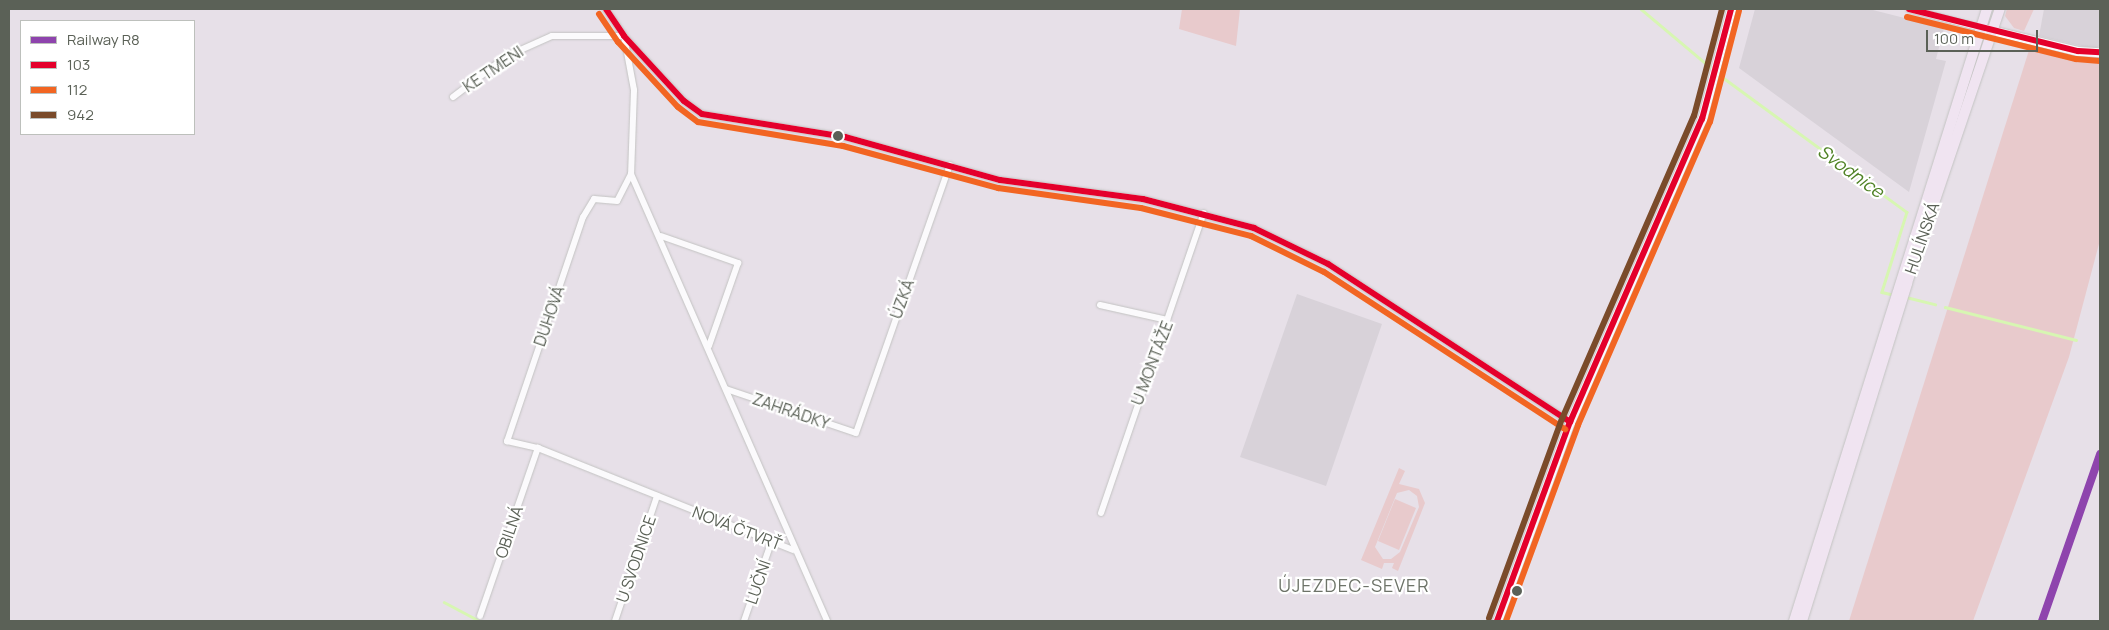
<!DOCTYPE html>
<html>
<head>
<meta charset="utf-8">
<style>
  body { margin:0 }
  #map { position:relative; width:2109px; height:630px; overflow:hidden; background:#e7e0e8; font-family:Manrope,sans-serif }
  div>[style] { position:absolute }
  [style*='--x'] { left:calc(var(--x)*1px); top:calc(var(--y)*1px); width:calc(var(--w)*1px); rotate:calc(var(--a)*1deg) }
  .industrial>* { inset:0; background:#d8d2d9 }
  .green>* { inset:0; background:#e8cacc }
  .stream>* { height:2.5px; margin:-1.25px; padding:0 1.25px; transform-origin:1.25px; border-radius:1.25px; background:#d7f6b2 }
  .roads { filter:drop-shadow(0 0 1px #c3c3c2) drop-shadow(0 0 1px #c3c3c2) }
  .street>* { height:6px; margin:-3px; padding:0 3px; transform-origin:3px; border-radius:3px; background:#fbfafc }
  .secondary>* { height:9px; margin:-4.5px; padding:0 4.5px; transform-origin:4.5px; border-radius:4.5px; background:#fbfafc }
  .primary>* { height:10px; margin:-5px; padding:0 5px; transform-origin:5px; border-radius:5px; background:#f0e4f1 }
  .bus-1>* { height:6px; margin:-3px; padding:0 3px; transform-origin:3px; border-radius:3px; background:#e4002b }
  .bus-2>* { height:6px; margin:-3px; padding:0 3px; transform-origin:3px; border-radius:3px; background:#f26522 }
  .bus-3>* { height:6px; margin:-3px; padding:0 3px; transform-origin:3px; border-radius:3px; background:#7a4b2a }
  .rail-1>* { height:8px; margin:-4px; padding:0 4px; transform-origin:4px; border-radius:4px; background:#8e44ad }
  .dots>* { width:14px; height:14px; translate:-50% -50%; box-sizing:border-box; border:2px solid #fff; border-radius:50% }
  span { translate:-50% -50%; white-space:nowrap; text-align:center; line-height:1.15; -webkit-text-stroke:4.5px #fff; paint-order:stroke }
  .street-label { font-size:16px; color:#5b6157 }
  .water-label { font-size:18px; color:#4f8225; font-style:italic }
  .neighbourhood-label { font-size:18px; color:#6d7368; letter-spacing:1px }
  .frame { position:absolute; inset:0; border:10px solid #5b6157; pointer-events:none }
  .legend { position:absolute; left:20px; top:20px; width:175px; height:115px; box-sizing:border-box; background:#fff; border:1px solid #bdc0bc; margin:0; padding:6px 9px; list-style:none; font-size:15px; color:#5b6157 }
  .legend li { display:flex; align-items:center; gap:10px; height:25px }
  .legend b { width:25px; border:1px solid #bdc0bc }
  .scale { position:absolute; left:1926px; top:30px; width:112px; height:22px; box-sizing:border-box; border:2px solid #5b6157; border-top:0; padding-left:6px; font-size:15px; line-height:18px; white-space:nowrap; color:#5b6157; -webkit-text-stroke:4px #fff; paint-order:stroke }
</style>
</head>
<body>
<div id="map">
  <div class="industrial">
    <i style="clip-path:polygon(1755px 9px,1869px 9px,1944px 28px,1936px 59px,1946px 61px,1909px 192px,1739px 68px)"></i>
    <i style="clip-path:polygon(2044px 9px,2100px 9px,2100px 46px,2094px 49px,2039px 36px)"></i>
    <i style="clip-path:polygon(1297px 294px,1382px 324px,1326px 486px,1240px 457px)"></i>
  </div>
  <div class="green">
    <i style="clip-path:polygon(1182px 9px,1240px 9px,1236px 46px,1179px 29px)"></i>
    <i style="clip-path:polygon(2007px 9px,2034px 9px,2024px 31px,2014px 28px,2005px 16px)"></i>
    <i style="clip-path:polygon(2030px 47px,2100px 61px,2100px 240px,2069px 357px,1973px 621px,1849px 621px)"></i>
    <i style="clip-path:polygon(evenodd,1399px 468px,1405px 471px,1399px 484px,1419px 489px,1425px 503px,1398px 571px,1392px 568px,1394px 563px,1384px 563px,1382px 569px,1361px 560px,1399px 468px,1409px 490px,1417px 496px,1419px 507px,1400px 552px,1391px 559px,1383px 559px,1375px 547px,1397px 493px,1409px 490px)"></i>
    <i style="clip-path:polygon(1395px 499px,1416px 508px,1399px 550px,1378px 541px)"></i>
  </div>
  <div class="stream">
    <i style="--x:1641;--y:9;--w:90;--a:40"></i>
    <i style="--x:1721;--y:76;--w:230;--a:36.2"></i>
    <i style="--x:1907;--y:212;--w:84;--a:107.4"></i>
    <i style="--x:1882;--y:292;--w:8;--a:14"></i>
    <i style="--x:1906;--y:297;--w:30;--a:14"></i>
    <i style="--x:1945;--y:307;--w:135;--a:14.1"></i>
    <i style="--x:444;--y:602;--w:40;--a:28"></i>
  </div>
  <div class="roads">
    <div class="street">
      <i style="--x:606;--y:9;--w:32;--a:56"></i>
      <i style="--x:624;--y:36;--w:88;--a:47.3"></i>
      <i style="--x:684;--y:101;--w:22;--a:36"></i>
      <i style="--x:702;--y:114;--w:145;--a:9.1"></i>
      <i style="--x:845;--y:137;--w:161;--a:15.5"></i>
      <i style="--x:1000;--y:180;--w:144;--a:7.6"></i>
      <i style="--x:1143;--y:199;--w:115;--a:14.6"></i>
      <i style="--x:1254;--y:228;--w:82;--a:25.9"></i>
      <i style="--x:1328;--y:264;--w:289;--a:33.1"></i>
      <i style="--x:1909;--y:9;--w:74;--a:14.8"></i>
      <i style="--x:453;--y:97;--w:68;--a:-37.2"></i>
      <i style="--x:507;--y:56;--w:49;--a:-24"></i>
      <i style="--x:552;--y:36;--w:72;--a:0"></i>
      <i style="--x:624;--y:36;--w:55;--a:79.5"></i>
      <i style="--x:634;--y:90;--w:84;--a:92"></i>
      <i style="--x:631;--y:174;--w:30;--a:117"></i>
      <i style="--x:617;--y:201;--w:23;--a:-175"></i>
      <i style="--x:594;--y:199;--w:21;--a:121"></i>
      <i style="--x:583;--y:217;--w:237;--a:108.7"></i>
      <i style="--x:507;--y:441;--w:32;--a:13"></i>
      <i style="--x:538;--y:448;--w:275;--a:21.8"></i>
      <i style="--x:631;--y:174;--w:488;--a:66.3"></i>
      <i style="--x:661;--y:236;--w:82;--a:19.3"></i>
      <i style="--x:738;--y:263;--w:88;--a:109.3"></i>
      <i style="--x:1100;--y:305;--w:69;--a:12.6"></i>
      <i style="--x:726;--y:389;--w:137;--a:18.7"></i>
      <i style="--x:856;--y:433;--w:284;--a:-70.7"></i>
      <i style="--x:1101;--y:513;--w:317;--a:-71.1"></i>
      <i style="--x:480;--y:616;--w:178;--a:-71"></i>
      <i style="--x:615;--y:621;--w:132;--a:-71.4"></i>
      <i style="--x:744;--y:621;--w:83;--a:-70.9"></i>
    </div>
    <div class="secondary">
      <i style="--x:1986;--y:29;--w:95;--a:13.4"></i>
      <i style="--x:2078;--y:51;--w:22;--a:3"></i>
      <i style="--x:1497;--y:621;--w:212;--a:-69.9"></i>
      <i style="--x:1570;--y:422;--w:331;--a:-66.5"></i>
      <i style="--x:1702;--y:119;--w:114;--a:-75.2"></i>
    </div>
    <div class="primary">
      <i style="--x:1794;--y:621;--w:642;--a:-72.5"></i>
      <i style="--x:1802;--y:621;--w:354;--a:-72.7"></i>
      <i style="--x:1907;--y:283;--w:289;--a:-71.3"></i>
    </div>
  </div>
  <div class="bus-1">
    <i style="--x:606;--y:9;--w:32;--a:56"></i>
    <i style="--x:624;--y:36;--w:88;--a:47.3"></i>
    <i style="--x:684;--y:101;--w:22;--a:36"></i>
    <i style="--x:702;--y:114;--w:145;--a:9.1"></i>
    <i style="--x:845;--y:137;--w:161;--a:15.5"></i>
    <i style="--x:1000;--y:180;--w:144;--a:7.6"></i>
    <i style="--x:1143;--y:199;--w:115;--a:14.6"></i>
    <i style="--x:1254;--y:228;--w:82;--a:25.9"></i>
    <i style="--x:1328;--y:264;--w:289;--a:33.1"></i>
    <i style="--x:1909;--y:9;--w:174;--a:14"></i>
    <i style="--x:2078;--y:51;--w:22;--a:3"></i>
    <i style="--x:1497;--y:621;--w:212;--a:-69.9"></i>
    <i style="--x:1570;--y:422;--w:331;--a:-66.5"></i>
    <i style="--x:1702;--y:119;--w:114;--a:-75.2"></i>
  </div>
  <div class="bus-2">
    <i style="--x:599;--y:14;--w:34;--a:56"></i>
    <i style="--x:618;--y:42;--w:88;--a:47.3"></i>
    <i style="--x:678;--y:107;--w:25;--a:37"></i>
    <i style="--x:698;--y:122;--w:147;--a:9.4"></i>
    <i style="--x:843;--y:146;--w:161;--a:15.2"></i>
    <i style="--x:998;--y:188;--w:144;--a:8"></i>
    <i style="--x:1141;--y:208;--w:114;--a:14.3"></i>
    <i style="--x:1251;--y:236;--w:81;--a:26.3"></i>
    <i style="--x:1324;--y:272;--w:288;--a:33.1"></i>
    <i style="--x:1907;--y:17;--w:174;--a:14"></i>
    <i style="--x:2076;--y:59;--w:24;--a:5"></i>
    <i style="--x:1506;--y:621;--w:209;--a:-69.8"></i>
    <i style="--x:1578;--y:425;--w:331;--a:-66.5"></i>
    <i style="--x:1710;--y:122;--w:115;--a:-75.4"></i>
  </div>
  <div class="bus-3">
    <i style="--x:1489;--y:618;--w:212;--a:-69.9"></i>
    <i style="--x:1562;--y:419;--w:331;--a:-66.5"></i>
    <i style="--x:1694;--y:116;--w:111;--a:-75.3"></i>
  </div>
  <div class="rail-1">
    <i style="--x:2042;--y:621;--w:177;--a:-70.8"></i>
  </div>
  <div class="dots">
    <i style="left:838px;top:136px;background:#5b6157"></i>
    <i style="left:1517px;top:591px;background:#5b6157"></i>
  </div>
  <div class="street-label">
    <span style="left:493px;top:69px;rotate:-34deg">KE TMENI</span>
    <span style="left:1922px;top:238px;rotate:-71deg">HULÍNSKÁ</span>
    <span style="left:902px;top:299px;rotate:-70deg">ÚZKÁ</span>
    <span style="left:549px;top:316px;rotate:-71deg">DUHOVÁ</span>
    <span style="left:1152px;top:363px;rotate:-69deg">U MONTÁŽE</span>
    <span style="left:791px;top:411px;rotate:19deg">ZAHRÁDKY</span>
    <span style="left:737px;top:528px;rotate:21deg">NOVÁ ČTVRŤ</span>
    <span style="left:509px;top:532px;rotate:-71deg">OBILNÁ</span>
    <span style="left:636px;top:559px;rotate:-71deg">U SVODNICE</span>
    <span style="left:758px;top:582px;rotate:-71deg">LUČNÍ</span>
  </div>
  <div class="water-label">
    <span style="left:1851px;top:171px;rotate:36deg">Svodnice</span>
  </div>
  <div class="neighbourhood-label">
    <span style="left:1354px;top:585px">ÚJEZDEC-SEVER</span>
  </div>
  <div class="frame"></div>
  <ul class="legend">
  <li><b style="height:6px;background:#8e44ad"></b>Railway R8</li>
  <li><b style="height:6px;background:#e4002b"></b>103</li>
  <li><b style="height:6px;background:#f26522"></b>112</li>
  <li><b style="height:6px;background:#7a4b2a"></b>942</li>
  </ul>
  <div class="scale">100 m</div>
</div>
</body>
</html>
